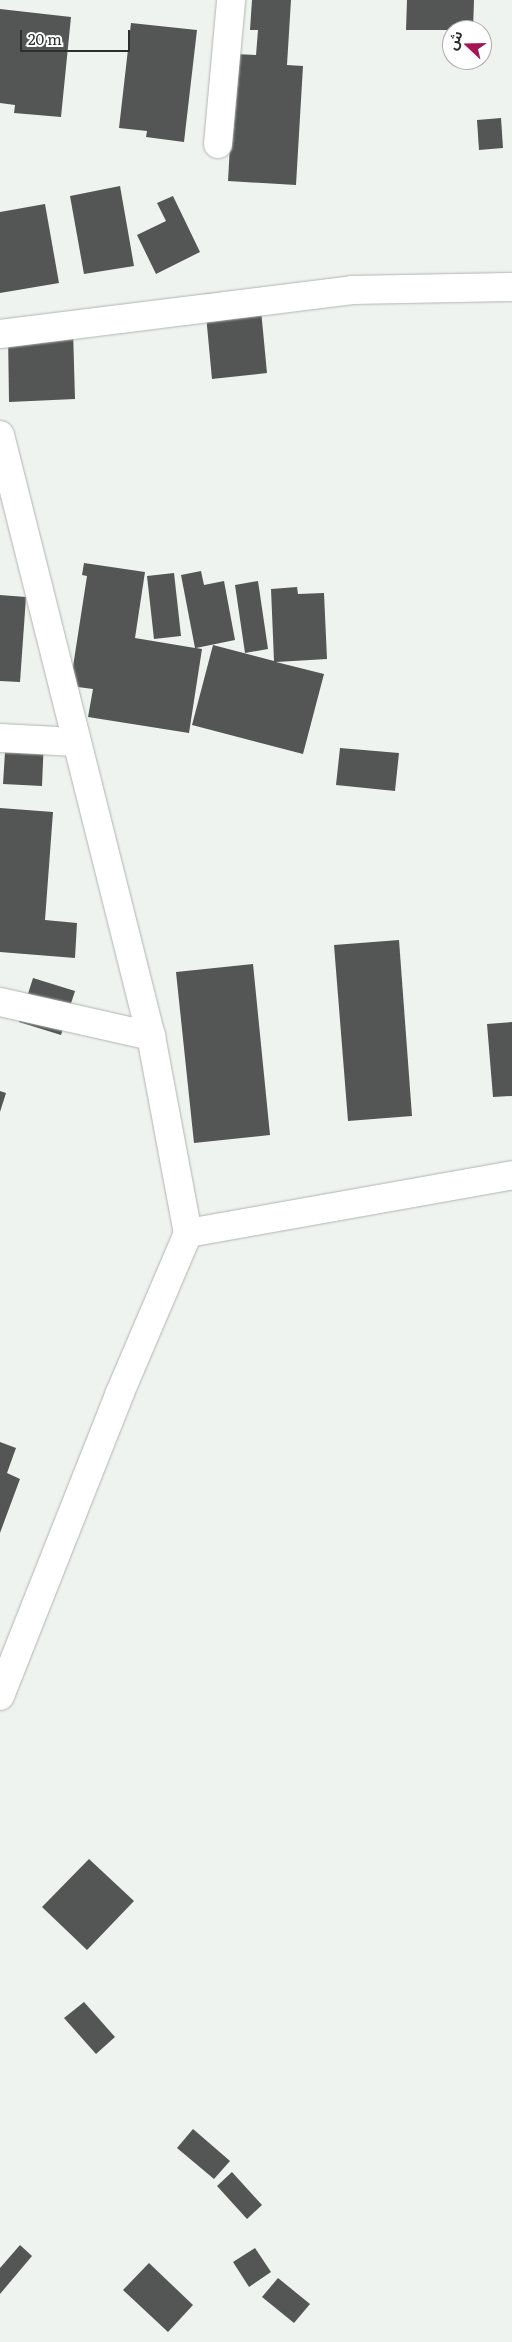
<!DOCTYPE html>
<html>
<head>
<meta charset="utf-8">
<style>
  body { margin:0 }
  #map { position:relative; width:512px; height:2342px; overflow:hidden; background:#eff3f0; font-family:Literata,"Noto Sans Arabic",serif }
  div>[style] { position:absolute }
  [style*='--x'] { left:calc(var(--x)*1px); top:calc(var(--y)*1px); width:calc(var(--w)*1px); rotate:calc(var(--a)*1deg) }
  .building>* { inset:0; background:#535654 }
  .roads { filter:drop-shadow(0 0 1px #b1b4b1) drop-shadow(0 0 1px #b1b4b1) }
  .minor>* { height:28px; margin:-14px; padding:0 14px; transform-origin:14px; border-radius:14px; background:#fff }
  span { translate:-50% -50%; white-space:nowrap; text-align:center; line-height:1.15; -webkit-text-stroke:5px #fff; paint-order:stroke }
  .north { position:absolute; left:442px; top:20px; width:50px; height:50px; box-sizing:border-box; background:#fff; border:1px solid #abacab; border-radius:50%; rotate:291deg; font-size:14px; font-weight:700; line-height:20px; text-align:center; color:#2d2f2e }
  .north::after { content:''; display:block; margin:auto; width:18px; height:22px; background:#a51555; clip-path:polygon(50% 0,100% 100%,50% 72%,0 100%) }
  .scale { position:absolute; left:20px; top:30px; width:110px; height:22px; box-sizing:border-box; border:2px solid #2d2f2e; border-top:0; padding-left:6px; font-size:15px; line-height:18px; white-space:nowrap; color:#2d2f2e; -webkit-text-stroke:4px #fff; paint-order:stroke }
</style>
</head>
<body>
<div id="map">
  <div class="building">
    <i style="clip-path:polygon(252px 0,291px 0,287px 65px,303px 66px,296px 185px,228px 181px,235px 54px,256px 55px,258px 30px,250px 30px)"></i>
    <i style="clip-path:polygon(407px 0,474px 0,473px 30px,406px 30px)"></i>
    <i style="clip-path:polygon(0 9px,71px 17px,61px 117px,14px 113px,15px 105px,0 103px)"></i>
    <i style="clip-path:polygon(131px 23px,197px 30px,184px 142px,146px 137px,147px 131px,119px 128px)"></i>
    <i style="clip-path:polygon(501px 118px,503px 148px,479px 150px,477px 120px)"></i>
    <i style="clip-path:polygon(120px 186px,134px 266px,84px 274px,70px 196px)"></i>
    <i style="clip-path:polygon(173px 196px,200px 252px,156px 274px,137px 235px,166px 221px,157px 203px)"></i>
    <i style="clip-path:polygon(45px 204px,59px 283px,0 293px,0 212px)"></i>
    <i style="clip-path:polygon(259px 289px,267px 373px,212px 379px,204px 294px)"></i>
    <i style="clip-path:polygon(73px 330px,75px 399px,9px 402px,8px 332px)"></i>
    <i style="clip-path:polygon(84px 563px,145px 572px,135px 638px,195px 648px,181px 575px,201px 571px,204px 585px,224px 581px,235px 640px,196px 648px,202px 649px,189px 733px,88px 717px,93px 689px,70px 686px,87px 576px,82px 575px)"></i>
    <i style="clip-path:polygon(174px 573px,181px 636px,154px 639px,147px 576px)"></i>
    <i style="clip-path:polygon(258px 581px,268px 649px,245px 653px,235px 585px)"></i>
    <i style="clip-path:polygon(297px 587px,298px 594px,324px 593px,327px 659px,276px 662px,324px 674px,303px 754px,192px 725px,213px 645px,274px 661px,271px 589px)"></i>
    <i style="clip-path:polygon(0 595px,26px 597px,20px 682px,0 681px)"></i>
    <i style="clip-path:polygon(6px 736px,44px 738px,42px 786px,3px 784px)"></i>
    <i style="clip-path:polygon(340px 748px,399px 753px,395px 791px,336px 785px)"></i>
    <i style="clip-path:polygon(0 808px,53px 812px,45px 920px,77px 923px,75px 958px,0 952px)"></i>
    <i style="clip-path:polygon(399px 940px,412px 1116px,348px 1121px,334px 945px)"></i>
    <i style="clip-path:polygon(253px 964px,270px 1135px,194px 1143px,176px 972px)"></i>
    <i style="clip-path:polygon(33px 978px,75px 991px,61px 1035px,19px 1022px)"></i>
    <i style="clip-path:polygon(512px 1022px,512px 1096px,493px 1097px,487px 1024px)"></i>
    <i style="clip-path:polygon(0 1091px,6px 1093px,0 1112px)"></i>
    <i style="clip-path:polygon(0 1442px,16px 1448px,7px 1473px,20px 1479px,0 1533px)"></i>
    <i style="clip-path:polygon(89px 1859px,134px 1901px,87px 1950px,42px 1907px)"></i>
    <i style="clip-path:polygon(84px 2002px,115px 2037px,96px 2054px,64px 2018px)"></i>
    <i style="clip-path:polygon(193px 2129px,230px 2161px,214px 2179px,177px 2148px)"></i>
    <i style="clip-path:polygon(232px 2172px,262px 2205px,247px 2219px,217px 2186px)"></i>
    <i style="clip-path:polygon(20px 2245px,32px 2256px,0 2294px,0 2268px)"></i>
    <i style="clip-path:polygon(255px 2248px,271px 2272px,249px 2287px,233px 2262px)"></i>
    <i style="clip-path:polygon(149px 2263px,193px 2305px,168px 2332px,123px 2290px)"></i>
    <i style="clip-path:polygon(278px 2278px,310px 2304px,294px 2323px,262px 2297px)"></i>
  </div>
  <div class="roads">
    <div class="minor">
      <i style="--x:218;--y:144;--w:145;--a:-84.8"></i>
      <i style="--x:0;--y:334;--w:355;--a:-7.1"></i>
      <i style="--x:352;--y:290;--w:160;--a:-1.1"></i>
      <i style="--x:0;--y:435;--w:620;--a:75.9"></i>
      <i style="--x:151;--y:1036;--w:200;--a:79.4"></i>
      <i style="--x:0;--y:738;--w:76;--a:3"></i>
      <i style="--x:0;--y:1002;--w:155;--a:12.7"></i>
      <i style="--x:0;--y:1696;--w:324;--a:-68.4"></i>
      <i style="--x:119;--y:1395;--w:176;--a:-66.9"></i>
      <i style="--x:188;--y:1233;--w:329;--a:-10.1"></i>
    </div>
  </div>
  <div class="north">ش</div>
  <div class="scale">20 m</div>
</div>
</body>
</html>
